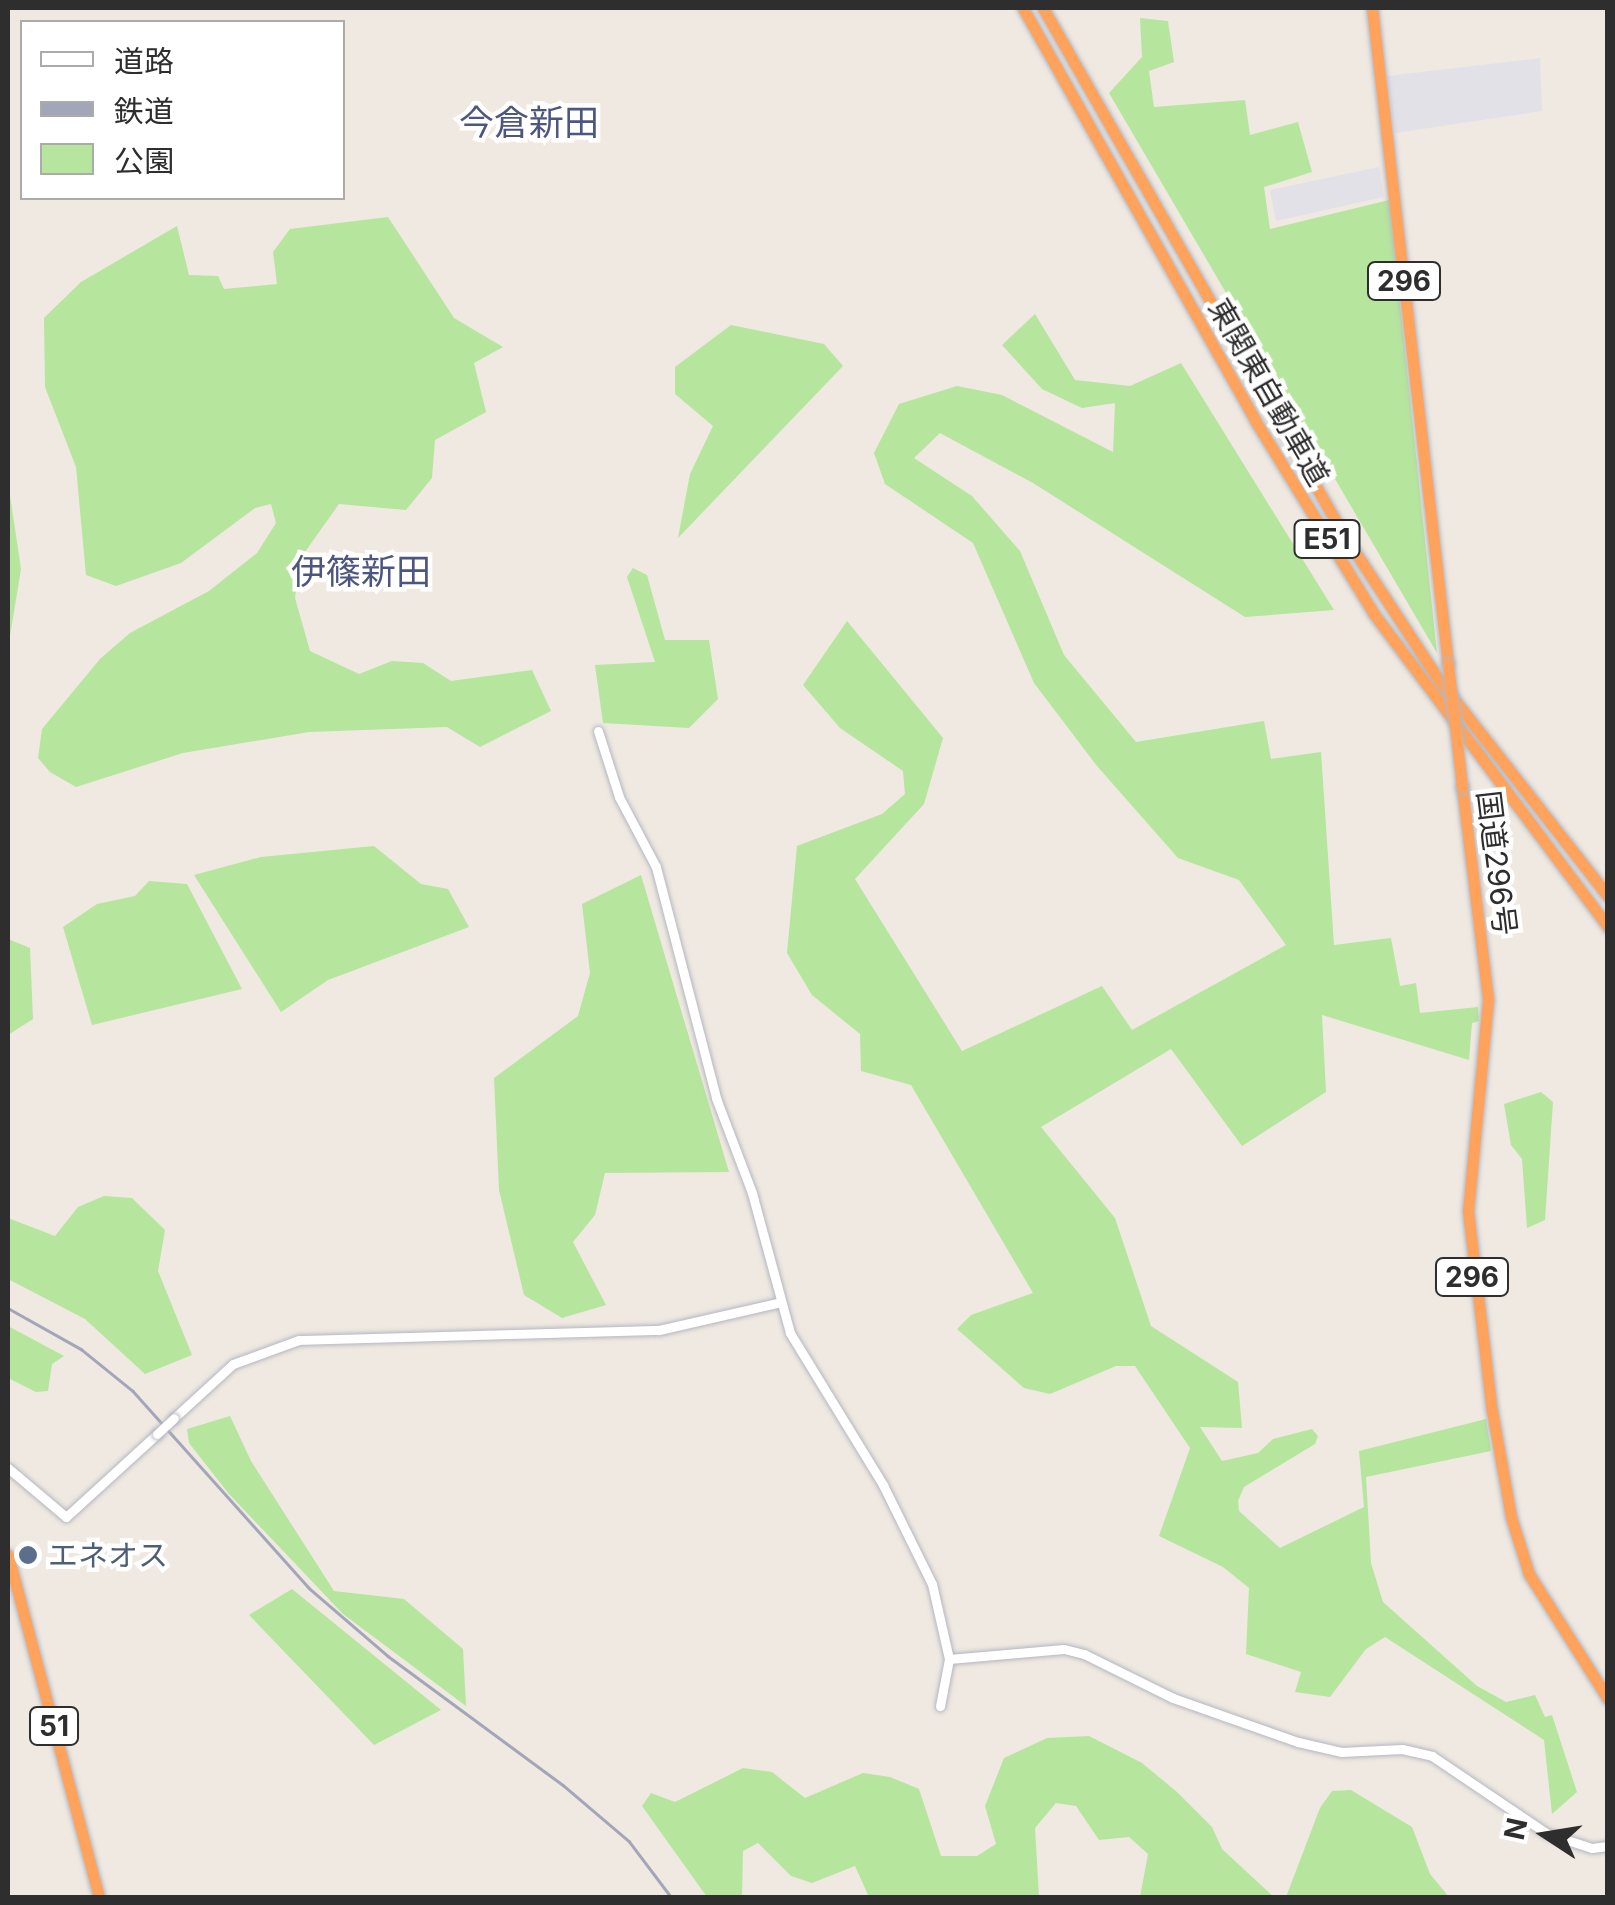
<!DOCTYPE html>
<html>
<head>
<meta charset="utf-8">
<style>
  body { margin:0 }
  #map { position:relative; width:1615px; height:1905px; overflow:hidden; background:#efe9e1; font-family:Inter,"Noto Sans JP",sans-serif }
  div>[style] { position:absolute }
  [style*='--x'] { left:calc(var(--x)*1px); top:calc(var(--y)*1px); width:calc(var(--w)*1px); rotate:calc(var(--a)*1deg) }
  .industrial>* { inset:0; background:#e3e1e8 }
  .green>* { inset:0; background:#b6e59e }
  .roads { filter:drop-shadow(0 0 2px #b4b7c1) drop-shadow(0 0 2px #b4b7c1) }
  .secondary>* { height:9px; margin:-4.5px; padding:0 4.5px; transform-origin:4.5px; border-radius:4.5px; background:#fff }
  .highway>* { height:11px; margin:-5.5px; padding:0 5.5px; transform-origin:5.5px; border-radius:5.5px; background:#ffa35c }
  .rail>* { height:2.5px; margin:-1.25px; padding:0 1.25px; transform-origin:1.25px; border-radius:1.25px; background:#a3a6b8 }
  .bridges { filter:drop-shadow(0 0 2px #b4b7c1) drop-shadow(0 0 2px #b4b7c1) }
  .secondary-bridge>* { height:9px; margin:-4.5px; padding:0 4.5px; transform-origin:4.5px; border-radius:4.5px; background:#fff }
  .highway-bridge>* { height:11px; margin:-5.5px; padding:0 5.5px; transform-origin:5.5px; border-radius:5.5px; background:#ffa35c }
  .dots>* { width:28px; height:28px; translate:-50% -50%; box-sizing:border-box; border:5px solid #fff; border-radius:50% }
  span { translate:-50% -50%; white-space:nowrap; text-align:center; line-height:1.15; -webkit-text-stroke:9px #fff; paint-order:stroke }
  .shield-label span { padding:2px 8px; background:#fff; border:2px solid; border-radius:8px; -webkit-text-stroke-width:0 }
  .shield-label { font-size:28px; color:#2e2e2e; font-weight:700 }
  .street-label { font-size:30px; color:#2e2e2e }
  .service-label { font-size:30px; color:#4e5e75 }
  .left { translate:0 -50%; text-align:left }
  .quarter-label { font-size:35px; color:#4d5680 }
  .frame { position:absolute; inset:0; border:10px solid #2e2e2e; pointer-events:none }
  .legend { position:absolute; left:20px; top:20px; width:325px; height:180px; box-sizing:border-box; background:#fff; border:2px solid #ababab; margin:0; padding:12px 18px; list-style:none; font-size:30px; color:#2e2e2e }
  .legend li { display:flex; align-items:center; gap:20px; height:50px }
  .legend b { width:50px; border:2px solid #ababab }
  .north { position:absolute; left:1495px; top:1785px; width:100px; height:100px; -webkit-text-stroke:8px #fff; paint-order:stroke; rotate:282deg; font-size:28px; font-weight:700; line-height:40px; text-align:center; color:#2e2e2e }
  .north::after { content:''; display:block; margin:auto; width:35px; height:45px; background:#2e2e2e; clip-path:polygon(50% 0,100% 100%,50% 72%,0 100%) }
</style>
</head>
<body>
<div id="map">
  <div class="industrial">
    <i style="clip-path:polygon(1540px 58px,1542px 111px,1395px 133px,1387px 76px)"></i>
    <i style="clip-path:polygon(1379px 167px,1384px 197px,1276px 221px,1270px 190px)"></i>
  </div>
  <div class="green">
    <i style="clip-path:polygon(1140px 18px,1168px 21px,1174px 62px,1149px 71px,1154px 107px,1245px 100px,1250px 135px,1298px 122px,1312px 172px,1264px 187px,1270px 229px,1389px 200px,1437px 653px,1109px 93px,1142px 57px)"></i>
    <i style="clip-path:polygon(388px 217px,454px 318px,503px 347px,474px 363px,486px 412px,435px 440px,432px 478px,406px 510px,339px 504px,300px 559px,295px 598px,310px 651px,359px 674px,392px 661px,423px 663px,451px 681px,532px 670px,551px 711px,480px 747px,447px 727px,309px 732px,183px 753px,76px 787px,50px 772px,38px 758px,42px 729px,100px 659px,130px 633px,209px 591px,257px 553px,276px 523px,271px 504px,255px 508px,181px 563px,116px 586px,86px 575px,76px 467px,45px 387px,44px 318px,81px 282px,177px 226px,189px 275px,218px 276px,224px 289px,277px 284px,273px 252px,290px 229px)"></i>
    <i style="clip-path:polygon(1035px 314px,1075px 380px,1130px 386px,1181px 363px,1334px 610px,1245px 617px,1033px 483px,940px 433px,914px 458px,972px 496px,1020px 551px,1064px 655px,1136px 742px,1264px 721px,1271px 759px,1321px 752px,1334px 945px,1391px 938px,1400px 986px,1416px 983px,1420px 1013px,1478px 1007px,1479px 1021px,1472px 1023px,1469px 1060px,1322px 1015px,1326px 1092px,1242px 1146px,1171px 1049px,1041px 1127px,1115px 1218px,1151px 1326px,1238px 1382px,1242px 1428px,1200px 1427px,1222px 1461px,1258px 1453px,1273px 1439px,1312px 1429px,1318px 1436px,1315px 1444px,1244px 1487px,1238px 1501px,1239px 1511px,1280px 1548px,1364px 1507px,1359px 1451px,1486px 1419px,1491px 1451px,1366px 1477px,1371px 1563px,1383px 1602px,1477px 1686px,1506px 1702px,1535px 1695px,1545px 1717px,1552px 1715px,1577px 1792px,1552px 1814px,1544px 1740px,1385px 1637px,1366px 1649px,1330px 1697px,1295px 1692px,1301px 1672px,1246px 1654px,1249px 1588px,1223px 1567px,1159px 1536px,1190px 1448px,1135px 1366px,1116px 1366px,1050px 1394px,1024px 1388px,957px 1329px,971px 1315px,1033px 1293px,911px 1085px,861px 1071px,860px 1034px,812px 995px,787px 953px,797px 846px,882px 814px,905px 794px,903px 771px,840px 728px,803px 685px,847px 621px,943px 738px,924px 804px,855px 879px,962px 1051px,1102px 986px,1132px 1030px,1286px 945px,1239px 880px,1178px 858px,1097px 766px,1034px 683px,973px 543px,885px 484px,874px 453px,899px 404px,957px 386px,1002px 395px,1113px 452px,1115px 403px,1082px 408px,1042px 389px,1002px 345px)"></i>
    <i style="clip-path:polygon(731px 325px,824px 344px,843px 366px,678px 538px,690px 474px,713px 426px,675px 394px,675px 367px)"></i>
    <i style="clip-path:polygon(8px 482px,21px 569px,8px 648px)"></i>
    <i style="clip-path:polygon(633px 568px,647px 575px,665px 640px,709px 640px,718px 699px,689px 728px,603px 723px,595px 665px,655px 662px,627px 577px)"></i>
    <i style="clip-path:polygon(374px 846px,421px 884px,448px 889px,469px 927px,328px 980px,281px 1012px,194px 875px,261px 857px)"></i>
    <i style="clip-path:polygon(641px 875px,729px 1172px,605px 1173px,595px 1215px,573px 1242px,606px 1305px,562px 1318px,524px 1295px,499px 1190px,494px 1078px,578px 1016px,590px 973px,582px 904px)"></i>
    <i style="clip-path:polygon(149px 881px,187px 884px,242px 989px,92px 1025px,63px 927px,97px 904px,135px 896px)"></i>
    <i style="clip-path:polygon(8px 939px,30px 948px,33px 1019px,8px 1035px)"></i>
    <i style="clip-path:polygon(1541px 1092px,1553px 1102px,1545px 1220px,1527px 1228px,1522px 1159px,1511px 1145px,1504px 1104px)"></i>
    <i style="clip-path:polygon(104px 1196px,132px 1198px,165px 1230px,158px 1271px,192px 1355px,145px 1374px,85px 1319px,8px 1279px,8px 1218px,55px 1236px,78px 1207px)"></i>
    <i style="clip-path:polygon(8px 1326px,64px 1356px,52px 1364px,48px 1391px,36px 1392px,8px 1378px)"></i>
    <i style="clip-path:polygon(230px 1416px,251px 1461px,334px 1591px,404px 1599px,463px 1649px,466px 1706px,343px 1614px,229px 1494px,189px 1443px,187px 1429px)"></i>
    <i style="clip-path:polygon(292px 1589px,441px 1710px,374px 1745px,249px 1615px)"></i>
    <i style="clip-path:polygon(1089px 1736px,1142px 1763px,1177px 1792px,1212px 1827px,1222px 1849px,1274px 1897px,1140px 1897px,1148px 1854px,1129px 1837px,1099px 1840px,1076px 1806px,1056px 1803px,1035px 1828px,1039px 1897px,869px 1897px,855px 1866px,812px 1883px,791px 1876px,758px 1843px,743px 1851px,742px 1897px,707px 1897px,642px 1806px,651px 1793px,675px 1802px,743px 1768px,772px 1772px,805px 1798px,863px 1773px,890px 1777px,919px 1789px,941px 1856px,977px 1856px,996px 1844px,985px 1806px,1004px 1758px,1047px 1738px)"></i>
    <i style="clip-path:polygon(1351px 1790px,1412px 1827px,1430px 1874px,1449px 1897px,1286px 1897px,1320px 1808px,1332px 1791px)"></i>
  </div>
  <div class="roads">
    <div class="secondary">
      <i style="--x:598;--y:731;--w:69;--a:72.3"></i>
      <i style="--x:619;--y:797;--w:79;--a:62.1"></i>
      <i style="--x:656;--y:867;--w:239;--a:75.4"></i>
      <i style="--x:716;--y:1098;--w:102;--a:69.2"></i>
      <i style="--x:752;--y:1193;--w:145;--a:74.8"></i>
      <i style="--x:790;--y:1333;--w:178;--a:58.5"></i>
      <i style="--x:883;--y:1485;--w:110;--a:63.7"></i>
      <i style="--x:932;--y:1584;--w:77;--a:77.2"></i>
      <i style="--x:949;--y:1659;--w:48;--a:100.8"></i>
      <i style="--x:174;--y:1418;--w:80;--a:-42.5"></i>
      <i style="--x:233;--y:1364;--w:70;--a:-20"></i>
      <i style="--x:299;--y:1340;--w:360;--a:-1.6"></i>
      <i style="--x:659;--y:1330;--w:125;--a:-12.9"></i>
      <i style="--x:8;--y:1468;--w:76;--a:40.2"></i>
      <i style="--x:66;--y:1517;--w:123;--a:-42.4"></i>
      <i style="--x:949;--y:1659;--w:115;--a:-5"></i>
      <i style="--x:1064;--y:1649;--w:21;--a:14"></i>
      <i style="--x:1084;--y:1654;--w:99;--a:26.3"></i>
      <i style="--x:1173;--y:1698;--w:133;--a:19.4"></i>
      <i style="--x:1298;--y:1742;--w:44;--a:13.1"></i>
      <i style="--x:1341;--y:1752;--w:61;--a:-2.8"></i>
      <i style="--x:1402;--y:1749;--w:31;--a:13"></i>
      <i style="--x:1432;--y:1756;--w:138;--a:34"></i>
      <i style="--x:1546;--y:1833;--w:48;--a:18.1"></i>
      <i style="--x:1592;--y:1848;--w:16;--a:-7"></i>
    </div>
    <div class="highway">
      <i style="--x:1023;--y:8;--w:475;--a:60.6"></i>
      <i style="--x:1256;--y:422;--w:225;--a:58.4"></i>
      <i style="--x:1374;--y:614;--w:391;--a:53.2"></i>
      <i style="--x:1043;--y:8;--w:603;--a:60.29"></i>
      <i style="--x:1342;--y:532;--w:177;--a:56.8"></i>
      <i style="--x:1439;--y:680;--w:274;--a:52"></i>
      <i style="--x:1372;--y:8;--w:660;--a:83.39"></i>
      <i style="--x:1462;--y:787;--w:215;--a:83"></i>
      <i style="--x:1488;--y:1000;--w:212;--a:95.4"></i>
      <i style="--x:1468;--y:1211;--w:201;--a:83.2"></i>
      <i style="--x:1492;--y:1411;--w:108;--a:79.8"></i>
      <i style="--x:1511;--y:1517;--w:60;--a:72.5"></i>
      <i style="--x:1529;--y:1574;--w:148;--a:57.7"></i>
      <i style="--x:8;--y:1555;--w:355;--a:75.1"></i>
    </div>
  </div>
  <div class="rail">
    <i style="--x:8;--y:1308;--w:84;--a:29.3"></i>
    <i style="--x:81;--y:1349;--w:67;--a:38.9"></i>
    <i style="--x:133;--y:1391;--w:264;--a:48.2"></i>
    <i style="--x:309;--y:1588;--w:104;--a:40.7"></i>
    <i style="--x:388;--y:1656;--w:217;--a:36.4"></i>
    <i style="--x:563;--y:1785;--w:87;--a:40.3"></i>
    <i style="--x:629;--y:1841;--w:71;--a:53"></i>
  </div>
  <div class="bridges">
    <div class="secondary-bridge">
      <i style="--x:157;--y:1434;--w:23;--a:-43"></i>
    </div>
    <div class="highway-bridge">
      <i style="--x:1448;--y:664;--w:124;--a:83.5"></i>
    </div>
  </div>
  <div class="dots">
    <i style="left:28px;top:1555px;background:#5c6f8a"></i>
  </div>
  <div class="shield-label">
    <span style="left:1404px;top:281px">296</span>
    <span style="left:1327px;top:539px">E51</span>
    <span style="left:1472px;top:1277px">296</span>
    <span style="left:54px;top:1726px">51</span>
  </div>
  <div class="street-label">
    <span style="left:1269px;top:392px;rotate:60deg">東関東自動車道</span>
    <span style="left:1497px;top:863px;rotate:83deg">国道296号</span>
  </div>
  <div class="service-label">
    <span class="left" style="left:48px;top:1555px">エネオス</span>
  </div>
  <div class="quarter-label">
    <span style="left:529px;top:122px">今倉新田</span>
    <span style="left:361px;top:571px">伊篠新田</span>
  </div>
  <div class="frame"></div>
  <ul class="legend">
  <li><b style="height:12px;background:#fff"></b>道路</li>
  <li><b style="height:12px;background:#a3a6b8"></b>鉄道</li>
  <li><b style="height:28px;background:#b6e59e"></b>公園</li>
  </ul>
  <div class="north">N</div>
</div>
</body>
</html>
